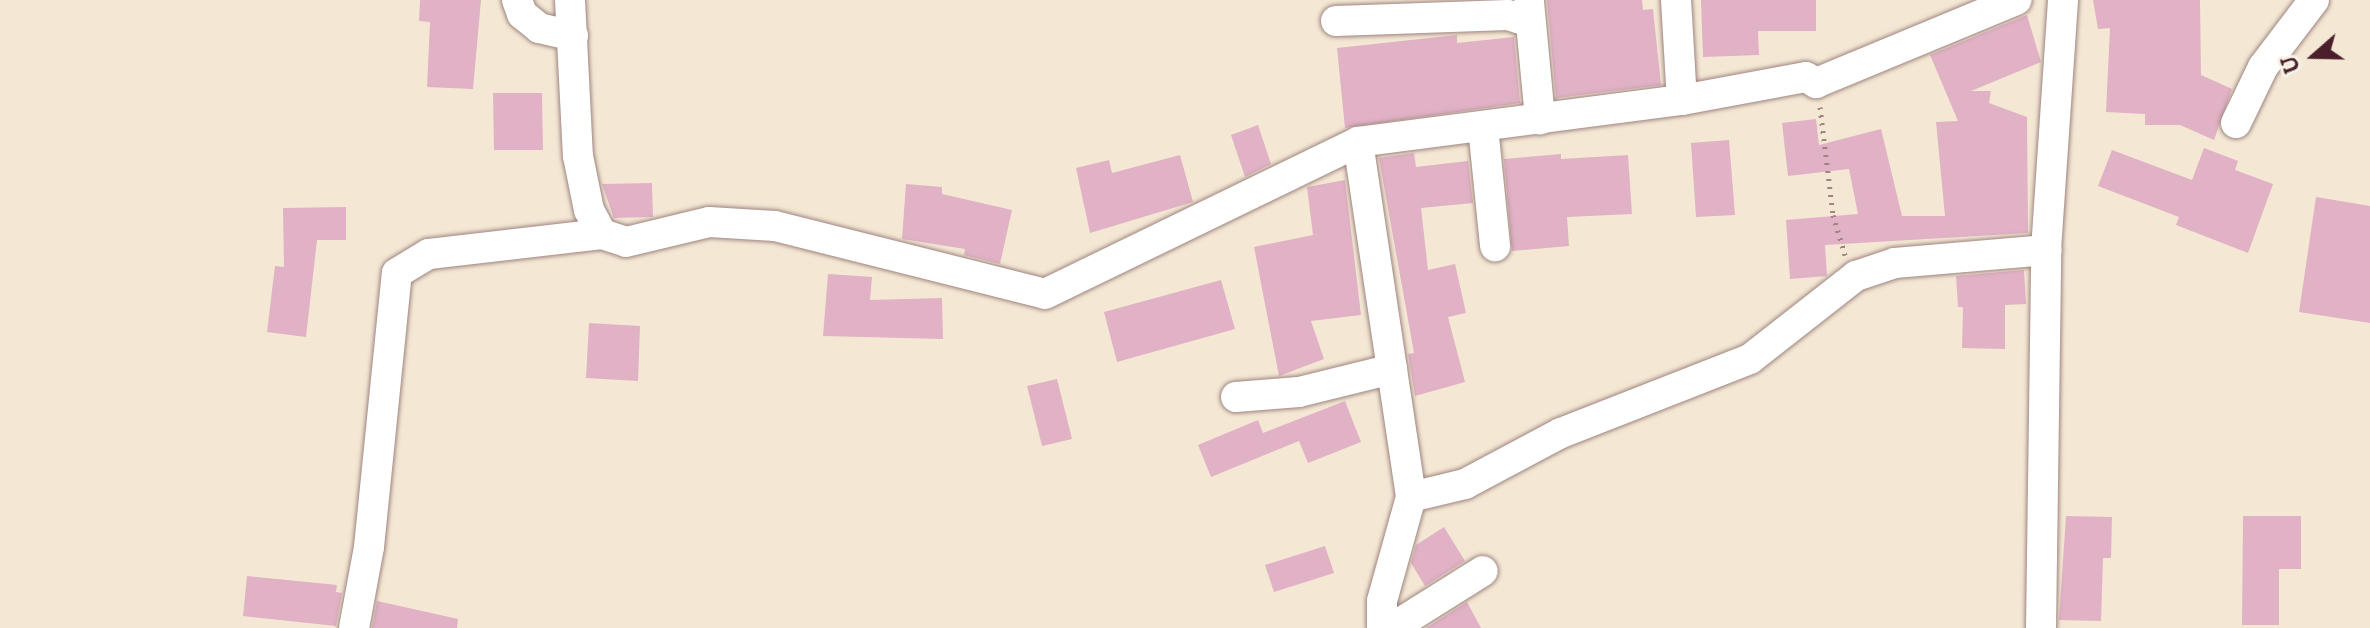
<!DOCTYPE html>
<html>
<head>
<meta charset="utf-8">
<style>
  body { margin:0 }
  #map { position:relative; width:2370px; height:628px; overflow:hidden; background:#f4e8d4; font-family:"IM FELL DW Pica",serif }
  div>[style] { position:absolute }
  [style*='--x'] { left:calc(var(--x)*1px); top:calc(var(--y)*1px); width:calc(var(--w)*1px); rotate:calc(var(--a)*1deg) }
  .building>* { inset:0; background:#e1b1c5 }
  .path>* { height:5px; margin-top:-2.5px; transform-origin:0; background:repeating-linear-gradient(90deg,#9f8480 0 2px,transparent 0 8px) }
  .roads { filter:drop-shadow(0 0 2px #9f8480) drop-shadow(0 0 2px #9f8480) }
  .street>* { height:30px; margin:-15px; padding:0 15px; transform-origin:15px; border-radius:15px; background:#fff }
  span { translate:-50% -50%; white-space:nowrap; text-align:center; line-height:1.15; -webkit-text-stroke:6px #f7f3e8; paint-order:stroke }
  .north { position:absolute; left:2274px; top:16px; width:80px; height:80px; -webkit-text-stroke:6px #f7f3e8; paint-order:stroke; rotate:250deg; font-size:22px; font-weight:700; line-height:32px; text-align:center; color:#4a1f2b }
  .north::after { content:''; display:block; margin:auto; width:28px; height:36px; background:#4a1f2b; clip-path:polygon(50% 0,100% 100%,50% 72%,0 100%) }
</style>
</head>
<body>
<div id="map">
  <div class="building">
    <i style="clip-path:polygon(420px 0,481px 0,473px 89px,427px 87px,430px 22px,419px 21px)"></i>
    <i style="clip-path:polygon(1547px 0,1642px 0,1643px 10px,1653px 9px,1661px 85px,1556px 98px)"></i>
    <i style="clip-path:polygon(1701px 0,1816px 0,1816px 31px,1758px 31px,1759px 55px,1703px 57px)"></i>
    <i style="clip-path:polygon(2093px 0,2200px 0,2201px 75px,2232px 89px,2214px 140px,2180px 125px,2145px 125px,2145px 114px,2106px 112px,2110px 28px,2098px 29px)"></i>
    <i style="clip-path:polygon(2027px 15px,2041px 62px,1971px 91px,1991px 91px,1989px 103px,2027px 117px,2028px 233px,1825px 245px,1827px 276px,1790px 279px,1786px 220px,1858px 214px,1849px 169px,1788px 176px,1782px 123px,1816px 119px,1819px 145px,1881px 129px,1902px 216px,1945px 216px,1936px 122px,1958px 121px,1930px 55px)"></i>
    <i style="clip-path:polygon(1457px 35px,1457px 43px,1514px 37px,1520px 103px,1345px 128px,1337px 48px)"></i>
    <i style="clip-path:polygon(493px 93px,542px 93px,543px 150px,494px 150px)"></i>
    <i style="clip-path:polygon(1258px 125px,1271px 164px,1245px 177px,1231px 135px)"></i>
    <i style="clip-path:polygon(1729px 140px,1735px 215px,1696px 217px,1691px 143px)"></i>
    <i style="clip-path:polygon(2204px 148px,2238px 161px,2235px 170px,2273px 184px,2248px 253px,2176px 225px,2179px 217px,2098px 186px,2112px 150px,2192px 180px)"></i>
    <i style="clip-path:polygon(1414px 153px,1416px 167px,1468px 161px,1473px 203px,1421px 208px,1428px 270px,1455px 264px,1466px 313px,1448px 317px,1465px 382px,1415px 396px,1408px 354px,1414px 353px,1379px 158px)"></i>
    <i style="clip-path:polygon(1561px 154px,1561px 159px,1628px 155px,1632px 214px,1567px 217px,1569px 246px,1512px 251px,1504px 159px)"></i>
    <i style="clip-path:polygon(1180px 155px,1193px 202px,1090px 233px,1076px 168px,1109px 160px,1112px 173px)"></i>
    <i style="clip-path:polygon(1345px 180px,1361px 315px,1311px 321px,1324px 359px,1279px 376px,1254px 247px,1313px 235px,1307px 187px)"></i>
    <i style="clip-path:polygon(652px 183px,653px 217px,614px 218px,602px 184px)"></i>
    <i style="clip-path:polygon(906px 184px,942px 187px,942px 194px,1012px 210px,1000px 264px,964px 255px,965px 249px,902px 239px)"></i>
    <i style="clip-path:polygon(2316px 197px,2370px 206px,2370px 323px,2299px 312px)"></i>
    <i style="clip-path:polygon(346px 207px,346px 240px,317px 240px,306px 337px,267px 332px,275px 266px,284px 267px,283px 208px)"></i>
    <i style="clip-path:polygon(2024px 270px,2026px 304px,2005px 305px,2005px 349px,1962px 348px,1963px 307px,1958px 307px,1956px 276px)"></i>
    <i style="clip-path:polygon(828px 274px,872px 277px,870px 300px,942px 298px,943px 339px,823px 336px)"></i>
    <i style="clip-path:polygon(1221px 280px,1235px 329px,1117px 362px,1104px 312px)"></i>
    <i style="clip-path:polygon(589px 323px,640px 326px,638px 381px,586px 378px)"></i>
    <i style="clip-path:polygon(1057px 379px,1072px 439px,1042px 446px,1027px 386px)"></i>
    <i style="clip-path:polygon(1345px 401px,1361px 442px,1308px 463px,1299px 441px,1211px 477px,1198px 445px,1258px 420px,1263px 433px)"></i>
    <i style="clip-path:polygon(2066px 516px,2112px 517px,2111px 558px,2103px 558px,2101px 621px,2059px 620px)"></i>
    <i style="clip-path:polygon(2243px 516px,2301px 516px,2301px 569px,2279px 569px,2279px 625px,2242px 625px)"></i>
    <i style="clip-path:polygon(1444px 527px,1465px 561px,1425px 586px,1411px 563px,1416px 545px)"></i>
    <i style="clip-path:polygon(1325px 546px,1334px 573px,1274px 592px,1265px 565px)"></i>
    <i style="clip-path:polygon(247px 576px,337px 585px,336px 592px,342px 593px,336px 626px,243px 616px)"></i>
    <i style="clip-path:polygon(377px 601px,458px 619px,457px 628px,372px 628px)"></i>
    <i style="clip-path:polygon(1467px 602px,1481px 628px,1426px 628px)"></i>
  </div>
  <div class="path">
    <i style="--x:1820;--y:107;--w:109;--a:83.1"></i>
    <i style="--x:1833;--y:215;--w:42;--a:73.3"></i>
  </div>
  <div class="roads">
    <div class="street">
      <i style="--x:517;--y:0;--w:15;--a:70"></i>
      <i style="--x:522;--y:14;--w:22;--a:39"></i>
      <i style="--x:539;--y:28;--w:35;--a:13"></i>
      <i style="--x:570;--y:0;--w:156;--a:87.1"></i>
      <i style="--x:578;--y:156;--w:55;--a:78.5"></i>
      <i style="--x:589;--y:210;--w:27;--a:62"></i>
      <i style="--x:602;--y:234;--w:25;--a:18"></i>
      <i style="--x:626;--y:242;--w:85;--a:-13.5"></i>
      <i style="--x:709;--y:222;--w:66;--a:3.5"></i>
      <i style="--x:775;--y:226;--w:278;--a:14.1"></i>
      <i style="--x:1045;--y:294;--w:348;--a:-25.9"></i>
      <i style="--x:1358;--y:142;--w:327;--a:-7.4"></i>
      <i style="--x:1682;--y:100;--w:126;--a:-10.5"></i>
      <i style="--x:1806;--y:77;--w:12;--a:31"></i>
      <i style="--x:1816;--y:83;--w:217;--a:-22.5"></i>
      <i style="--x:1676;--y:0;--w:100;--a:86.6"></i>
      <i style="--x:1529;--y:2;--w:118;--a:84.6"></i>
      <i style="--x:1336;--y:21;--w:172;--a:-2"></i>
      <i style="--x:1508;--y:15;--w:22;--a:18"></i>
      <i style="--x:2236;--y:123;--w:62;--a:-64.3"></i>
      <i style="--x:2263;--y:67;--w:84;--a:-52.7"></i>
      <i style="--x:1483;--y:127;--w:120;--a:84.2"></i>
      <i style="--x:1358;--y:142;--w:359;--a:81.5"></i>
      <i style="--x:1411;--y:497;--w:108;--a:105.6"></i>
      <i style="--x:1382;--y:601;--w:27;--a:90"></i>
      <i style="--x:1236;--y:397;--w:63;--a:-4.5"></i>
      <i style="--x:1299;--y:392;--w:96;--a:-13.9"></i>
      <i style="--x:1411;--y:497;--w:56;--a:-13.5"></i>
      <i style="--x:1465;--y:484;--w:109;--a:-28"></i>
      <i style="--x:1561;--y:433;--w:203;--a:-21.4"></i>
      <i style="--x:1750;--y:359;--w:135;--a:-38.1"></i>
      <i style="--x:1856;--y:276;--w:41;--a:-18.4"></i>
      <i style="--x:1895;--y:263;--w:152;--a:-4.9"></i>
      <i style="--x:354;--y:628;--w:82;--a:-79.5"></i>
      <i style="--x:369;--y:547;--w:275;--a:-84.2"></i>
      <i style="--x:397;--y:273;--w:37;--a:-31"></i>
      <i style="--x:429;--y:254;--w:174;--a:-6.6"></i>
      <i style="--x:1392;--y:628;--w:107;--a:-32.1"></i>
      <i style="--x:2041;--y:628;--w:378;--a:-89.2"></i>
      <i style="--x:2046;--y:250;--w:251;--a:-86.1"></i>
    </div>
  </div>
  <div class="north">U</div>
</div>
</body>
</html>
